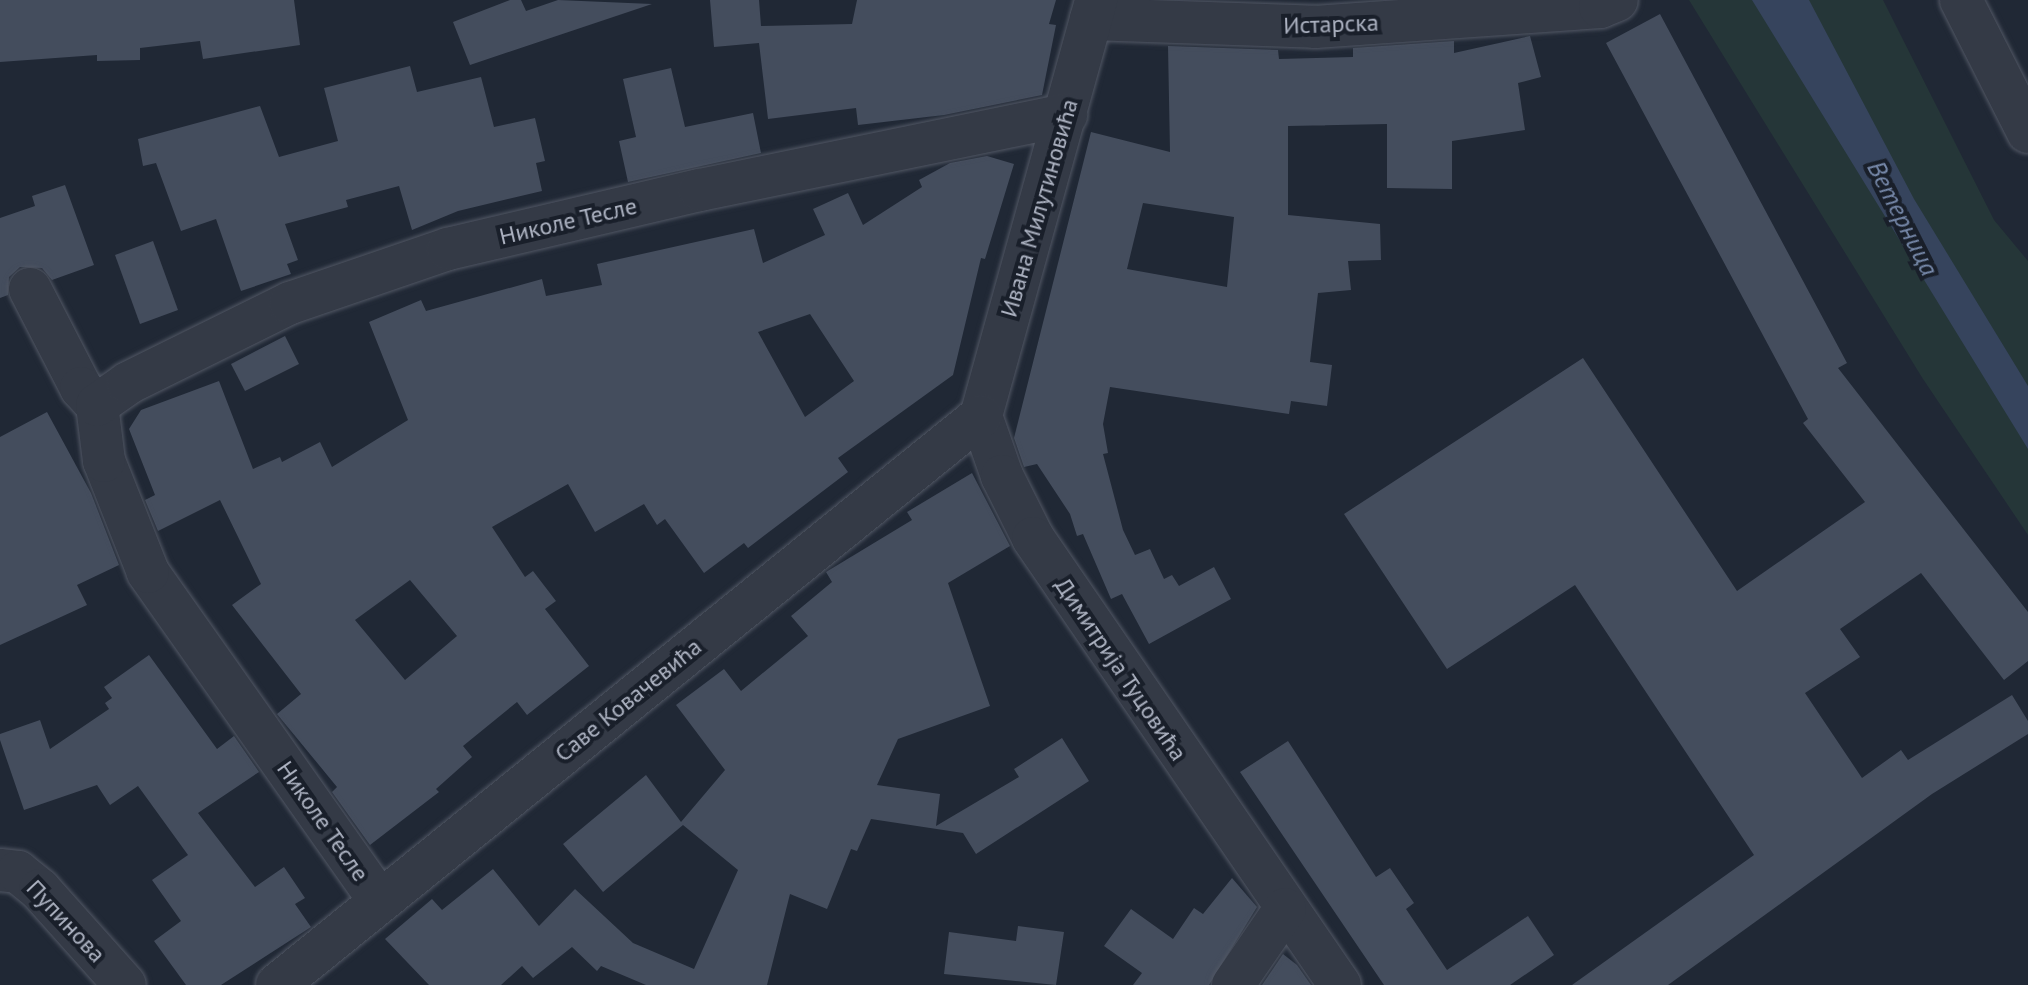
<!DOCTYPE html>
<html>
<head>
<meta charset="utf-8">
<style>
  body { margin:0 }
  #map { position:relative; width:2028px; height:985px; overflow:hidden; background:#202835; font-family:"PT Sans",sans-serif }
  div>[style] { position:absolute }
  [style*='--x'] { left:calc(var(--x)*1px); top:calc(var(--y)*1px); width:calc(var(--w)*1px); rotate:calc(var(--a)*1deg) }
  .green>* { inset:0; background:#253638 }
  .water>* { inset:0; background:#36445d }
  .building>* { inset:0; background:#444d5d }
  .roads { filter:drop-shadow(0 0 2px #515764) drop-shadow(0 0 2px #515764) }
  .minor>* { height:42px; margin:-21px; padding:0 21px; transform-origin:21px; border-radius:21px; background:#343a46 }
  span { translate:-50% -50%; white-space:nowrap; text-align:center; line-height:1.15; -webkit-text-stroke:8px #191f2a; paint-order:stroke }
  .street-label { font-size:24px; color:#aeb4c3 }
  .water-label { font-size:26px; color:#7789aa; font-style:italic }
</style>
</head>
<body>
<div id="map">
  <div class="green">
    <i style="clip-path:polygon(1689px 0,1883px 0,1994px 220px,2028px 261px,2028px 535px,1923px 379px)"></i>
  </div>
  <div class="water">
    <i style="clip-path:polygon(1752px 0,1809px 0,1914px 199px,2028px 386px,2028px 449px)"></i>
  </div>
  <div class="building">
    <i style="clip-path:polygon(0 0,294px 0,300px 45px,203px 59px,200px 41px,140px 48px,140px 60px,97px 61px,97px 55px,0 62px)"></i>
    <i style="clip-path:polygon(510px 0,521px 0,526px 11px,558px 0,652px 4px,470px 65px,453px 22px)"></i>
    <i style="clip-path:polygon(710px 0,759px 0,761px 26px,852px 24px,857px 0,1056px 0,1049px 24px,1056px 25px,1042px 95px,944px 115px,858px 125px,856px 108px,768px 119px,759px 43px,714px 47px)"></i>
    <i style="clip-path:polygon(1660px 14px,1847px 363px,1838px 368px,2028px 612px,2028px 661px,2004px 680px,1921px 573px,1840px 629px,1860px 657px,1805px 693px,1862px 778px,1901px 750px,1908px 760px,2012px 695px,2028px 721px,2028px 734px,1932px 794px,1668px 985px,1572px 985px,1754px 855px,1575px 585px,1447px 669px,1344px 514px,1583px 358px,1737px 591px,1865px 502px,1803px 423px,1808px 419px,1606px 43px)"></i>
    <i style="clip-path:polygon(evenodd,1530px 36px,1541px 77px,1518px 83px,1525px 130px,1452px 141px,1452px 189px,1387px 188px,1387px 124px,1288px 126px,1288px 215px,1380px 224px,1381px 260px,1348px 261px,1351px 290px,1318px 293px,1310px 362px,1332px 365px,1327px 406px,1291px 401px,1289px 414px,1110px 387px,1103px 424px,1108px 453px,1103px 454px,1123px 530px,1135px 555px,1150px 549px,1164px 579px,1172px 575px,1179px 586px,1214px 567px,1231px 599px,1149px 644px,1122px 594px,1111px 599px,1083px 534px,1077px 536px,1070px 514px,1037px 464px,1024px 467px,1014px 438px,1091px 132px,1170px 152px,1168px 46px,1278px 50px,1279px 59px,1353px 57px,1353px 48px,1454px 41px,1454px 53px,1530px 36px,1143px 203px,1234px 217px,1227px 287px,1127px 269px,1143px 203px)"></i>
    <i style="clip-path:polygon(410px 66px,417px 92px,481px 77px,494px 127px,535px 118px,545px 161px,536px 163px,542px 191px,458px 211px,412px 230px,399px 186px,346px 200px,348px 207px,285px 224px,298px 260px,287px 264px,291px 274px,241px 291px,216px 219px,181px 231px,156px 163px,143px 166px,138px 139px,260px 106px,279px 157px,338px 141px,324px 88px)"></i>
    <i style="clip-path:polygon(671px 68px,685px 127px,753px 113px,761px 153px,628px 182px,619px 141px,636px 137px,623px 79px)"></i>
    <i style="clip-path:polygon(evenodd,987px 156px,1014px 164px,985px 259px,981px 258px,953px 375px,838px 458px,848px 472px,748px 548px,744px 543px,704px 573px,665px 519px,657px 525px,644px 504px,595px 532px,568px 484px,492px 527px,525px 577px,533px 571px,556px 601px,545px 609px,589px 666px,527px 715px,517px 702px,463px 746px,472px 757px,436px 789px,439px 792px,370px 845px,332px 792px,337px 787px,277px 714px,301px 694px,232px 605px,261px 584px,220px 500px,158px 531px,145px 500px,155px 495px,129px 429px,141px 410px,219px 381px,253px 469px,280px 457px,282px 462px,320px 442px,332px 467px,408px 420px,369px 322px,421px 300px,426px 311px,542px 279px,546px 296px,602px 285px,597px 264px,754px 229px,763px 263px,825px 235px,813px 209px,848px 193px,863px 225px,922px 187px,919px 180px,950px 163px,987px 156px,810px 314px,854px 381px,805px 417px,758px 332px,810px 314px,987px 156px,410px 580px,457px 636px,405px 680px,355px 620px,410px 580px)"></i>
    <i style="clip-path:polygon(65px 185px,94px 265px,52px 280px,42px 268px,20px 267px,9px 277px,8px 295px,0 298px,0 218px,35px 206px,32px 196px)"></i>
    <i style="clip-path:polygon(153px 241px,178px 310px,140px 324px,115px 255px)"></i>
    <i style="clip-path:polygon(285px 336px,299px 364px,245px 391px,231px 364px)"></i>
    <i style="clip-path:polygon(47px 412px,91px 493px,119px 565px,77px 585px,87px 605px,0 645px,0 437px)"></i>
    <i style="clip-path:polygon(972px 473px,1010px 546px,948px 583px,990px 706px,898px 739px,877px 785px,940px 794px,936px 826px,1019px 777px,1014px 769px,1062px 738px,1089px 781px,976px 854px,963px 833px,871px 819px,857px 851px,851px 849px,827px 909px,790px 894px,767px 985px,646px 985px,601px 966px,597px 971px,572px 947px,533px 978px,522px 966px,501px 985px,429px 985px,385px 939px,432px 899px,442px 910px,493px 869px,539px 926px,575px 889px,633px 943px,694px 969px,738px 870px,683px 825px,603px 892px,563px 844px,646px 775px,681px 822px,725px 770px,676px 705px,724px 669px,741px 691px,808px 636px,791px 616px,832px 582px,826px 572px,912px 520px,907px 512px)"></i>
    <i style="clip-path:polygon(149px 655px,217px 749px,234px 736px,259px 772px,198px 813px,255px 887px,284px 867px,305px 898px,295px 904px,311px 927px,221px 985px,186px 985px,154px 941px,181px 921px,152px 880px,188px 855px,138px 786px,110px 805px,97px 785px,24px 810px,0 740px,0 734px,40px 720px,50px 749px,109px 709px,105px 703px,112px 698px,104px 687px)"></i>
    <i style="clip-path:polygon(1288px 741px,1376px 877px,1390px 868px,1414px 903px,1406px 909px,1447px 970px,1528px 916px,1554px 955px,1510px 985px,1384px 985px,1240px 772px)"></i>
    <i style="clip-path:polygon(1232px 878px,1257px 907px,1209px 985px,1133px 985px,1142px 973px,1104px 946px,1131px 909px,1173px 939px,1194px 908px,1203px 914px)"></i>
    <i style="clip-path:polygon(1018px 926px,1064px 932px,1056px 985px,944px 974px,949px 932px,1016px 941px)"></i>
    <i style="clip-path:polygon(1283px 954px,1297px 965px,1311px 985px,1262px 985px)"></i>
  </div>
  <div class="roads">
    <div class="minor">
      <i style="--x:1961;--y:0;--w:148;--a:63.1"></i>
      <i style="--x:1091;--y:19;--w:224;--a:2"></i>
      <i style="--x:1315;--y:27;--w:286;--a:-4"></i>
      <i style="--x:1600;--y:7;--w:18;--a:-22"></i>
      <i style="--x:30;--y:289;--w:111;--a:62.7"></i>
      <i style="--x:81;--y:388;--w:23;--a:47"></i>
      <i style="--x:981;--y:416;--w:64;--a:70.7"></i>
      <i style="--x:1002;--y:476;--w:69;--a:63.4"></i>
      <i style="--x:1033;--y:538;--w:542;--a:55.52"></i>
      <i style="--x:981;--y:416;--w:432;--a:-74.5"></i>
      <i style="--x:0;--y:870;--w:18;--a:6"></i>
      <i style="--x:18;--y:872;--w:28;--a:39"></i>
      <i style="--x:40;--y:890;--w:127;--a:48.2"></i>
      <i style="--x:379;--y:900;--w:401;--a:-125.2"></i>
      <i style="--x:148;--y:572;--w:119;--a:-111.6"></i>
      <i style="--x:104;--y:461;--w:56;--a:-97.1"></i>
      <i style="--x:97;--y:405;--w:38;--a:-35"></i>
      <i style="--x:128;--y:383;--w:181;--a:-26.3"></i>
      <i style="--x:290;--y:303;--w:167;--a:-18.9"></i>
      <i style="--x:448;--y:249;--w:259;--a:-13.2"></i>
      <i style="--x:700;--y:190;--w:374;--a:-11.6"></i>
      <i style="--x:277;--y:985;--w:905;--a:-38.95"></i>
      <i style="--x:1233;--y:985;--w:92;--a:-55.6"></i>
    </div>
  </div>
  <div class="street-label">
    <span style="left:1331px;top:24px;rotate:-2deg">Истарска</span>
    <span style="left:1039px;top:208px;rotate:-74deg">Ивана Милутиновића</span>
    <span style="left:568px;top:221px;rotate:-13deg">Николе Тесле</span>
    <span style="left:1121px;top:669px;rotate:56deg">Димитрија Туцовића</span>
    <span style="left:628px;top:700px;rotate:-39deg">Саве Ковачевића</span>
    <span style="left:323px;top:821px;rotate:55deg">Николе Тесле</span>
    <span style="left:66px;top:921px;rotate:47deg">Пупинова</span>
  </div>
  <div class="water-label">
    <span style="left:1903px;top:218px;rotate:63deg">Ветерница</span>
  </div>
</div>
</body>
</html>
